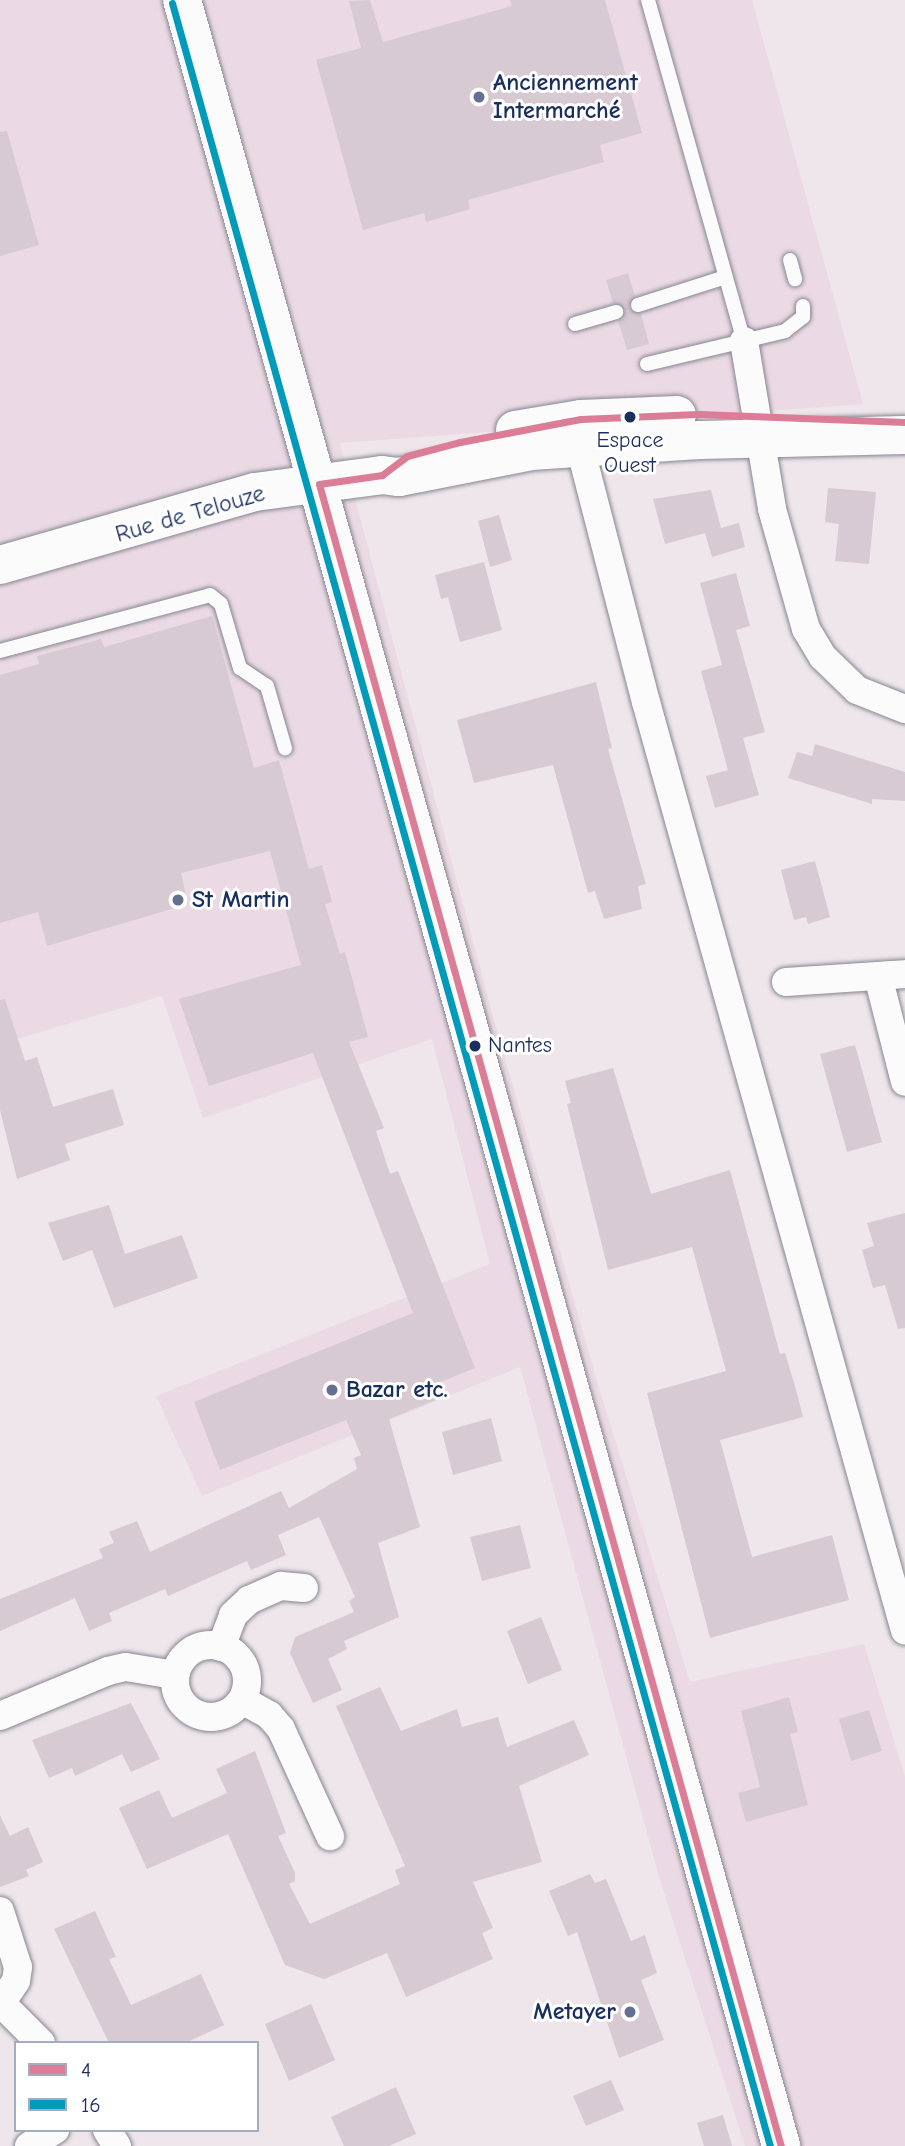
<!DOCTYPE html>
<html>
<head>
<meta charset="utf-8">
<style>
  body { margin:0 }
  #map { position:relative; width:905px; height:2146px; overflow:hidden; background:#eee6eb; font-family:"Comic Neue",sans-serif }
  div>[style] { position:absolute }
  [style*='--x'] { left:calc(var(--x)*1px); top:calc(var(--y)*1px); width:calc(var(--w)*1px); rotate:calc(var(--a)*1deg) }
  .built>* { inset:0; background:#ebdae4 }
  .building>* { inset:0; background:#d7cad2 }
  .roads { filter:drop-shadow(0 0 2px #868691) drop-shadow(0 0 2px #868691) }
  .lane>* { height:14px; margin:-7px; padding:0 7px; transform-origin:7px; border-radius:7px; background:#fcfbfc }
  .street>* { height:28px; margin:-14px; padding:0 14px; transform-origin:14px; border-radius:14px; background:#fcfbfc }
  .street>.ring { margin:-14px; padding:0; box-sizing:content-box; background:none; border:28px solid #fcfbfc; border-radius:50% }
  .secondary>* { height:38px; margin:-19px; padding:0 19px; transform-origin:19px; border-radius:19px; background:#fcfbfc }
  .primary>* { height:38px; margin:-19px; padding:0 19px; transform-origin:19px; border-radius:19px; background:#fcfbfc }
  .bus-1>* { height:7px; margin:-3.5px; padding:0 3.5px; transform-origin:3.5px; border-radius:3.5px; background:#db7d97 }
  .bus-2>* { height:7px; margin:-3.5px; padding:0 3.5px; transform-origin:3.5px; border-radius:3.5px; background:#009bb9 }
  .dots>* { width:19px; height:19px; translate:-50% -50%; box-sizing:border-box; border:4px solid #fff; border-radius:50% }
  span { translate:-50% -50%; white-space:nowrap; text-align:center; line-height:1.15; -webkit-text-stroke:6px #fff; paint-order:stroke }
  .bus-label { font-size:22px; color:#1b2f5e }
  .left { translate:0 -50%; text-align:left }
  .poi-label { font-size:24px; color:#1b2f5e; font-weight:700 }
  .right { translate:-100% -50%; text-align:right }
  .street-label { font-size:24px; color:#1b2f5e }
  .legend { position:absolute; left:14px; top:2041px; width:245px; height:91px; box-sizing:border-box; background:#fff; border:2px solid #a4acbf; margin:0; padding:9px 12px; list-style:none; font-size:21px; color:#1b2f5e }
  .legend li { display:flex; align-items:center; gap:14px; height:35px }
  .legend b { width:35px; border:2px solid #a4acbf }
</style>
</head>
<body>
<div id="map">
  <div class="built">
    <i style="clip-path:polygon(0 0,752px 0,863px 404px,340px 443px,494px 1020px,599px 1388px,690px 1682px,864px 1644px,905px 1776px,905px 2146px,745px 2146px,659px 1877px,520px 1367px,202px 1496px,156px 1396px,490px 1264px,432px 1039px,203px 1118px,162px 996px,0 1044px)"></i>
  </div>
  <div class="building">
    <i style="clip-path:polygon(370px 0,383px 42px,512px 6px,510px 0,605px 0,642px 133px,600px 145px,604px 162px,468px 200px,470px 209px,426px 222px,424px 213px,363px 230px,316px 60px,361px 48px,349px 1px)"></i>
    <i style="clip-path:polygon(7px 131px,39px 245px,0 256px,0 132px)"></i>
    <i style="clip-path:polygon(628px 273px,635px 296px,629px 307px,641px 314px,649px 344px,627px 350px,618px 321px,625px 310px,613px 303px,606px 280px)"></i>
    <i style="clip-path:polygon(828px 488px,876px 492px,869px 564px,835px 561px,839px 524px,825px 522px)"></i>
    <i style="clip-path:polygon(711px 490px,721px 528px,739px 523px,745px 547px,712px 557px,705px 533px,665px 544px,653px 499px)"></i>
    <i style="clip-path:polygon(499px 515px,512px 560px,490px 567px,478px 521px)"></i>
    <i style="clip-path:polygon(484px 562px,502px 630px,460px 642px,448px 597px,441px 599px,435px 575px)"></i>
    <i style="clip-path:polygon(736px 573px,750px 626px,736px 630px,765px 732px,743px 738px,759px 795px,715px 808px,706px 776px,728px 770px,701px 671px,722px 665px,700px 583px)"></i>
    <i style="clip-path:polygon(212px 616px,254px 768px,279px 760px,309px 869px,322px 865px,332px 902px,325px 904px,340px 954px,345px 952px,368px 1037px,349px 1042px,384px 1128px,376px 1131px,390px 1174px,398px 1171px,475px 1368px,438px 1383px,443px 1397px,389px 1419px,420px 1527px,378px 1543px,399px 1617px,344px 1641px,347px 1649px,328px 1659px,342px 1690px,313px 1703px,290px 1653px,295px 1637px,354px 1612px,349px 1601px,355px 1597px,319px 1517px,278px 1535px,286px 1555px,251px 1570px,247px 1561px,168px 1596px,165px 1589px,109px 1613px,112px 1621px,89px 1631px,75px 1598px,0 1631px,0 1599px,103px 1558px,99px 1549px,114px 1543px,109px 1532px,137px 1521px,150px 1552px,281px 1491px,289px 1508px,357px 1469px,354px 1458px,361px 1455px,346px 1420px,220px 1470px,194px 1402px,413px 1313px,313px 1053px,209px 1086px,179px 999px,301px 965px,270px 851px,181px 873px,188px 904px,47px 946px,38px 912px,0 923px,0 675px,39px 664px,37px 656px,101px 639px,104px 647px)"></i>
    <i style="clip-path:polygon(596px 682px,612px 748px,608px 749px,646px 884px,638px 886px,642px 909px,604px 919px,595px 891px,588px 893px,553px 765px,474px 783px,457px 720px)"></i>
    <i style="clip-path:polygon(815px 744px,905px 772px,905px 801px,872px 799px,872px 804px,788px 778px,797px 752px,812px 756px)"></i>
    <i style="clip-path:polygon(815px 861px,830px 917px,808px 924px,806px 917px,794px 920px,781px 870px)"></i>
    <i style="clip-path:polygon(5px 999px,25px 1061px,37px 1057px,53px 1107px,113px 1089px,124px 1125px,65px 1144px,70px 1160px,17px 1179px,0 1110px,0 1000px)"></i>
    <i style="clip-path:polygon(855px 1045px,882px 1142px,847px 1152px,820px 1054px)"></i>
    <i style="clip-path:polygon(613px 1068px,651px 1194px,730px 1170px,780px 1354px,785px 1353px,795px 1386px,803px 1417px,720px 1440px,752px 1557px,832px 1535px,849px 1600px,710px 1638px,647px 1393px,726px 1371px,692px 1247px,608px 1270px,567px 1104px,571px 1103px,565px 1081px)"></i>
    <i style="clip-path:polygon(109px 1205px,125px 1254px,182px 1235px,198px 1278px,114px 1308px,92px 1250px,63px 1261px,48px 1223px)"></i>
    <i style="clip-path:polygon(905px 1213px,905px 1328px,898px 1329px,885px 1285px,873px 1288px,862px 1250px,874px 1246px,867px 1223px)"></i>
    <i style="clip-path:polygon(491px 1418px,502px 1461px,453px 1475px,442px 1432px)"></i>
    <i style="clip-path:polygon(520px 1525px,531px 1568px,482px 1581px,470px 1537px)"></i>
    <i style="clip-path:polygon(541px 1617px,562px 1670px,528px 1684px,507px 1631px)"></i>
    <i style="clip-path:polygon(380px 1687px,401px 1731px,457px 1709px,462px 1727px,498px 1717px,507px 1747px,574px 1720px,589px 1755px,519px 1786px,542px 1862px,473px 1882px,493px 1928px,482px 1933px,493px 1959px,406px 1997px,387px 1953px,324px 1979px,285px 1965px,228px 1834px,147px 1869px,119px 1808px,159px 1790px,172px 1818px,227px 1793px,216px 1769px,255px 1751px,286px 1833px,278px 1836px,295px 1873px,295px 1881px,289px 1884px,310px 1924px,400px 1884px,395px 1870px,405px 1866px,336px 1706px)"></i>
    <i style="clip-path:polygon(789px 1697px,798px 1732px,790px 1734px,808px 1805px,746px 1822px,738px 1793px,760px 1787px,741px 1711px)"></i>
    <i style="clip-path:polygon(131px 1703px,160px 1759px,131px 1772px,122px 1754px,75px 1776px,72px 1768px,49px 1778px,32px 1740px)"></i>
    <i style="clip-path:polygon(869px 1710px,882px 1751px,851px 1761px,839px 1719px)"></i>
    <i style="clip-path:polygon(0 1815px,10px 1836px,28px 1827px,43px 1862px,26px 1870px,29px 1876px,0 1887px)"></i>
    <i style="clip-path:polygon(590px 1874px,595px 1883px,606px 1879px,631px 1941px,645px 1935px,657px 1973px,641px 1980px,664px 2040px,619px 2058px,577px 1932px,568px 1936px,549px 1891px)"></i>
    <i style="clip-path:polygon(95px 1911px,116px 1957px,109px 1959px,131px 2005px,201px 1974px,224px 2025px,185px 2043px,109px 2043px,54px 1929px)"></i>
    <i style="clip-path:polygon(311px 2004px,335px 2060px,289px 2081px,265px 2024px)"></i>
    <i style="clip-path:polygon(611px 2080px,624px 2110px,586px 2126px,573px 2096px)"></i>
    <i style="clip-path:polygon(396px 2087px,416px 2134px,389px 2146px,344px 2146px,331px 2117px)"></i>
    <i style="clip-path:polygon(723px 2115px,732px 2146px,704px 2146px,697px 2123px)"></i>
  </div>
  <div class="roads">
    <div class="lane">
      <i style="--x:648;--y:0;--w:354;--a:74.3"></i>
      <i style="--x:790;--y:260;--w:20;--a:75"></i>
      <i style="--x:638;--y:305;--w:92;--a:-17.7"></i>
      <i style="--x:575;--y:324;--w:43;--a:-16.3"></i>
      <i style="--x:647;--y:364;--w:142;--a:-13.4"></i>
      <i style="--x:785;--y:331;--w:23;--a:-38"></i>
      <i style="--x:803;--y:317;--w:11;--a:-90"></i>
      <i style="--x:0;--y:651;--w:217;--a:-14.9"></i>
      <i style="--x:210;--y:595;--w:14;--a:39"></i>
      <i style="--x:221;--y:604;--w:67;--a:73.5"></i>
      <i style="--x:240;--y:668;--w:32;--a:34"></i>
      <i style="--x:267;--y:686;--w:65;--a:73.8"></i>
    </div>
    <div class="street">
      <i style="--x:744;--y:341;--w:170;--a:80.5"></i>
      <i style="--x:772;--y:509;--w:125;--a:74.2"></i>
      <i style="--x:806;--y:629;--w:33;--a:59"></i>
      <i style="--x:823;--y:657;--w:47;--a:44.1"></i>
      <i style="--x:857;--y:690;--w:52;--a:21.6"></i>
      <i style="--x:580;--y:447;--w:263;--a:75.5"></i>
      <i style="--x:646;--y:702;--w:964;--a:74.42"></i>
      <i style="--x:878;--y:976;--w:109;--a:75.7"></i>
      <i style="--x:786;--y:982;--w:119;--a:-3.8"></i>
      <i class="ring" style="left:175px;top:1645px;width:44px;height:44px"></i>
      <i style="--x:221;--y:1647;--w:34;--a:-69"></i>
      <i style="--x:233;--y:1615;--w:22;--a:-43"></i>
      <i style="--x:249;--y:1600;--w:35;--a:-24"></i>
      <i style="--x:281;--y:1586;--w:23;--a:5"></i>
      <i style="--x:242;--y:1700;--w:31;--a:29"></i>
      <i style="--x:269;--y:1715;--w:18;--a:49"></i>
      <i style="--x:281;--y:1729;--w:118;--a:65.4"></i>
      <i style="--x:0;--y:1716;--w:117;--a:-22.6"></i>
      <i style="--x:108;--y:1671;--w:18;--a:-13"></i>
      <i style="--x:126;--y:1667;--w:50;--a:9.3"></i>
      <i style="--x:0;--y:1911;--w:59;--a:72.2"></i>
      <i style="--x:18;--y:1967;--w:14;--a:98"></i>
      <i style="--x:16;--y:1981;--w:27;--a:124"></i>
      <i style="--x:0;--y:2002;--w:58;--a:45"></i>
      <i style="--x:107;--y:2130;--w:19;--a:58"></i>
      <i style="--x:29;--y:2146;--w:31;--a:-32"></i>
    </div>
    <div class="secondary">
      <i style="--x:515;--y:430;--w:67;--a:-9.5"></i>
      <i style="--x:581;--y:419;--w:96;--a:-2.4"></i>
      <i style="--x:0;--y:565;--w:265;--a:-16"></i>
      <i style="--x:255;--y:492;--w:128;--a:-7.6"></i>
      <i style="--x:382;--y:475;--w:17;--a:7"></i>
      <i style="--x:399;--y:477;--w:135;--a:-11.1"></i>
      <i style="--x:531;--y:451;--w:168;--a:-3.7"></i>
      <i style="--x:699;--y:440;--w:206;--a:-1.4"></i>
    </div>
    <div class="primary">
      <i style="--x:182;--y:0;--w:2228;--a:74.4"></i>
    </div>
  </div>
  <div class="bus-1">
    <i style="--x:319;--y:484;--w:1725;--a:74.47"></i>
    <i style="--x:319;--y:484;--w:64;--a:-8.1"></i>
    <i style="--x:382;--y:475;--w:31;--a:-37"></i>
    <i style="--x:407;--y:456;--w:55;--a:-14.8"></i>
    <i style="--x:460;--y:442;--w:123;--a:-10.8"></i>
    <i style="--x:581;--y:419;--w:116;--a:-2.5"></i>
    <i style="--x:697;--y:414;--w:208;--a:2.2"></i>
  </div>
  <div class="bus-2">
    <i style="--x:172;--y:3;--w:2225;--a:74.41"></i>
  </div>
  <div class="dots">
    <i style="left:479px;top:97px;background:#656f8f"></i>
    <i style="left:630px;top:417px;background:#1b2f5e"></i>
    <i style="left:178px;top:900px;background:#656f8f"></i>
    <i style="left:475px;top:1046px;background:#1b2f5e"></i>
    <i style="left:332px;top:1390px;background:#656f8f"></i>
    <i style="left:630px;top:2012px;background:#656f8f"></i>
  </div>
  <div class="bus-label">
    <span style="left:630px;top:453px">Espace<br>Ouest</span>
    <span class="left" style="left:488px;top:1046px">Nantes</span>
  </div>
  <div class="poi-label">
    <span class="left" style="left:493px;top:97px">Anciennement<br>Intermarché</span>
    <span class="left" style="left:192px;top:900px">St Martin</span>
    <span class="left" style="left:346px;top:1390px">Bazar etc.</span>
    <span class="right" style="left:616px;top:2012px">Metayer</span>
  </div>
  <div class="street-label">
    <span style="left:190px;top:514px;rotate:-16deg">Rue de Telouze</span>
  </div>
  <ul class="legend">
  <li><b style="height:9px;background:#db7d97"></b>4</li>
  <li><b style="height:9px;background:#009bb9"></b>16</li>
  </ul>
</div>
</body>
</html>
